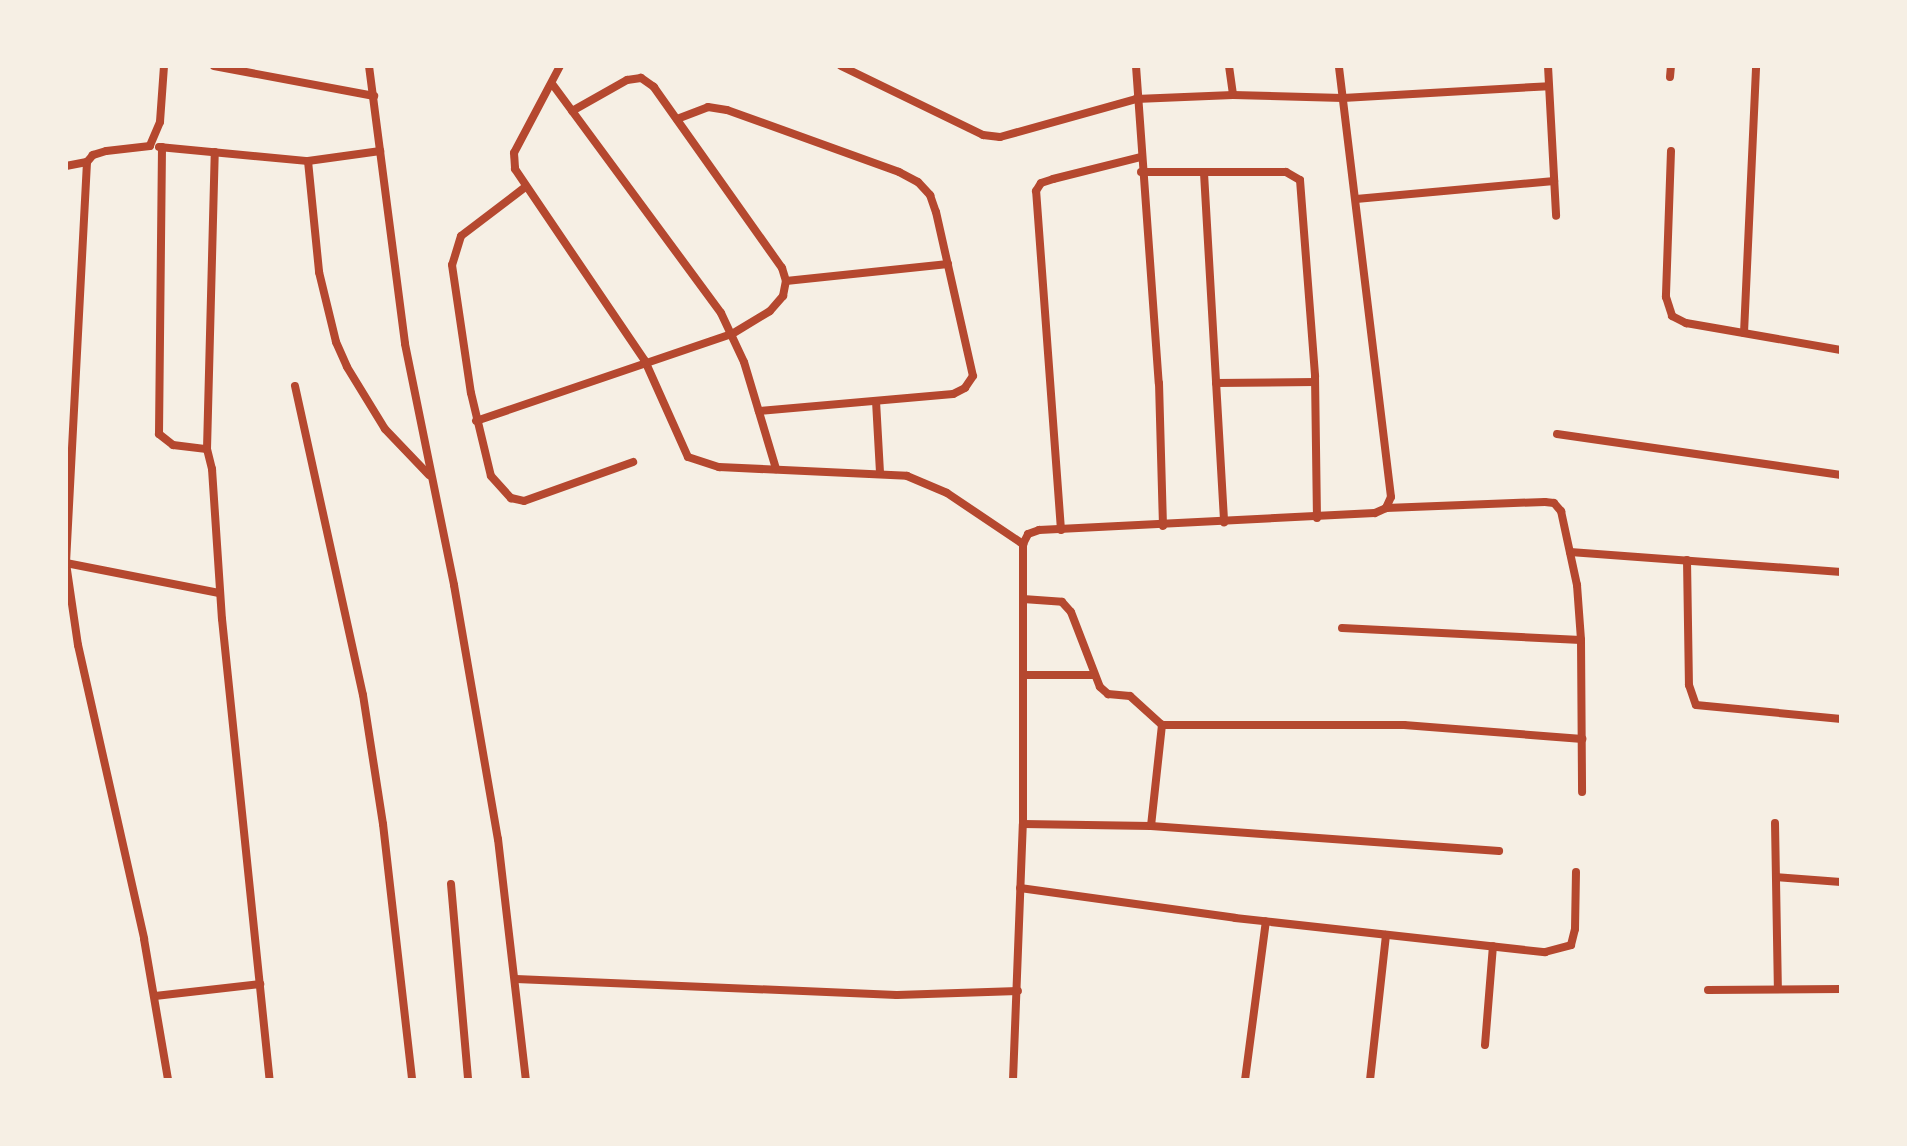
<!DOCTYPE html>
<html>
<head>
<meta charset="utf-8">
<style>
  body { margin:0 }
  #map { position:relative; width:1907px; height:1146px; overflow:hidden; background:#f6efe4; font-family:Roboto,sans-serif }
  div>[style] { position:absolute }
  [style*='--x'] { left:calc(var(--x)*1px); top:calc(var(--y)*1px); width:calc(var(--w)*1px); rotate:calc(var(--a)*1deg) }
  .minor>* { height:8px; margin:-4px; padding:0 4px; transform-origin:4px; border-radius:4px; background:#b5482f }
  span { translate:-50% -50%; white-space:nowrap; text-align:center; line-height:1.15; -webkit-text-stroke:6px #f6efe4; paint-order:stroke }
  .frame { position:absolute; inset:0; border:68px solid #f6efe4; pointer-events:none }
</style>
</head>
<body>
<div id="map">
  <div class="minor">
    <i style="--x:164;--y:66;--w:56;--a:94.1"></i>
    <i style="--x:160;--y:122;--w:26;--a:113"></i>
    <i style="--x:150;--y:146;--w:44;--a:173.5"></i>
    <i style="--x:106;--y:151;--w:14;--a:163"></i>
    <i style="--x:93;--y:155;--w:9;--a:131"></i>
    <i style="--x:87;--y:162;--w:402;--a:93"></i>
    <i style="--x:66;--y:563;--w:83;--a:81.7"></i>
    <i style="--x:78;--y:645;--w:301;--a:77.3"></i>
    <i style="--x:144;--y:939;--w:143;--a:80.3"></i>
    <i style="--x:214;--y:66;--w:163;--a:10.6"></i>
    <i style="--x:369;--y:66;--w:280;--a:82.6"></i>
    <i style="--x:405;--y:344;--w:246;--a:78.5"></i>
    <i style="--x:454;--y:585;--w:258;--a:80.2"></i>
    <i style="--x:498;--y:839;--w:243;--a:83.4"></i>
    <i style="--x:560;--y:66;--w:98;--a:117.9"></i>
    <i style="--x:514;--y:153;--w:16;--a:86"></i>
    <i style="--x:515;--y:169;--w:232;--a:55.9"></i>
    <i style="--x:645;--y:361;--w:105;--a:65.9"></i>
    <i style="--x:688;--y:457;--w:33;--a:18"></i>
    <i style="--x:719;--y:467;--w:188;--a:2.7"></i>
    <i style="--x:907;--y:476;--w:43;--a:23"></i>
    <i style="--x:947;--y:493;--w:92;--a:33.9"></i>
    <i style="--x:841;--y:66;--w:158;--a:25.9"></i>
    <i style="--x:983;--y:135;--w:17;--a:7"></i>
    <i style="--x:1000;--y:137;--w:141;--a:-15.6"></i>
    <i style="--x:1136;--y:99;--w:97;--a:-2.4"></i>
    <i style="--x:1233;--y:95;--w:110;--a:1.6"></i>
    <i style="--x:1343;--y:98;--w:206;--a:-3.3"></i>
    <i style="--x:1136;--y:66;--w:318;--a:85.9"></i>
    <i style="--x:1159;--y:383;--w:143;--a:88.4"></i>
    <i style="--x:1229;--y:66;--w:29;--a:82"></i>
    <i style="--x:1548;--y:66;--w:150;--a:86.9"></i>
    <i style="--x:1670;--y:77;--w:11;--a:-85"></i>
    <i style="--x:553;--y:85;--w:283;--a:53.6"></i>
    <i style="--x:721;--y:313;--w:54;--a:64.9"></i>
    <i style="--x:744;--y:362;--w:112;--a:73.3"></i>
    <i style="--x:677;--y:119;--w:33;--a:-21"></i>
    <i style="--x:708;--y:107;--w:19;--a:9"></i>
    <i style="--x:727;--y:110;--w:183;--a:19.8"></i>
    <i style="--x:899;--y:172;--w:21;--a:28"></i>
    <i style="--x:918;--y:182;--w:18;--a:47"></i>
    <i style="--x:930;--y:195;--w:18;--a:71"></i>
    <i style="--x:936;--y:212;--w:168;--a:77.3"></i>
    <i style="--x:973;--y:376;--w:14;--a:124"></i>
    <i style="--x:965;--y:388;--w:13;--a:153"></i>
    <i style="--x:953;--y:394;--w:195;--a:175"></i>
    <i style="--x:159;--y:147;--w:150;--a:5.4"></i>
    <i style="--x:308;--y:161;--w:73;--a:-7.9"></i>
    <i style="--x:162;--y:147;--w:287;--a:90.6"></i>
    <i style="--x:159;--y:434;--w:18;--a:38"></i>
    <i style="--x:173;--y:445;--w:34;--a:7"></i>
    <i style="--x:207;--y:449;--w:21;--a:76"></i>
    <i style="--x:212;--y:469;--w:150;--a:86.2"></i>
    <i style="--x:222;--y:619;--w:463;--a:84.1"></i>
    <i style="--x:1671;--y:151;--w:146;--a:92"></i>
    <i style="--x:1666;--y:297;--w:20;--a:72"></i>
    <i style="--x:1672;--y:316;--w:16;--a:27"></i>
    <i style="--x:1686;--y:323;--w:157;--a:9.9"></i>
    <i style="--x:308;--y:161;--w:112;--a:84.3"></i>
    <i style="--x:319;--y:272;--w:72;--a:76.3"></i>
    <i style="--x:336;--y:342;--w:27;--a:66"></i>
    <i style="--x:347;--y:367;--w:73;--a:58.5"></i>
    <i style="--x:385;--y:429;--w:64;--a:46.3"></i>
    <i style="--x:66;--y:166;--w:21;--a:-11"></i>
    <i style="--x:1141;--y:172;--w:145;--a:0"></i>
    <i style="--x:1286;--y:172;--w:16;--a:30"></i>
    <i style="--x:1300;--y:180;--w:197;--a:85.6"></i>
    <i style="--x:1315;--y:376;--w:142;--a:89.2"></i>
    <i style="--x:1204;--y:173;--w:350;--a:86.7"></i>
    <i style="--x:524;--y:188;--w:79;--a:142.7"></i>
    <i style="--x:461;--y:236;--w:30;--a:107"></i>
    <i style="--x:452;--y:265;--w:129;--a:81.6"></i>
    <i style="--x:471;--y:393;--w:85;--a:76.5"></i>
    <i style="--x:491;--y:476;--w:30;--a:48"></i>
    <i style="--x:511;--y:498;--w:13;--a:13"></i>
    <i style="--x:524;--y:501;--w:116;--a:-19.7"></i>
    <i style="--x:1356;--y:199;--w:199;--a:-5.2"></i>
    <i style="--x:786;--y:281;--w:163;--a:-6"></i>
    <i style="--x:1744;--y:333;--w:267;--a:-87.4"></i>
    <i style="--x:1216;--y:383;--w:99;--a:-0.6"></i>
    <i style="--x:295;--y:386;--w:316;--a:77.6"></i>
    <i style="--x:363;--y:695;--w:131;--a:81.2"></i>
    <i style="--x:383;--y:824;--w:258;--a:83.5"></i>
    <i style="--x:876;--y:401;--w:72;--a:86.8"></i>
    <i style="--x:476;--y:421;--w:270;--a:-18.8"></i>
    <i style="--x:732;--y:334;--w:44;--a:-31.2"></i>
    <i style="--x:770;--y:311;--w:20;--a:-49"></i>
    <i style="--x:783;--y:296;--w:15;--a:-79"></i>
    <i style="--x:786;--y:281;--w:14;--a:-107"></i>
    <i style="--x:782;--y:268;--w:222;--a:-125.3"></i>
    <i style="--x:654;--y:87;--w:16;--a:-145"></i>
    <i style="--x:641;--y:78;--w:14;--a:172"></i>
    <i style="--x:627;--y:80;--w:63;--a:150.6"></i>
    <i style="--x:1557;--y:434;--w:287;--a:8.2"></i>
    <i style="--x:207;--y:449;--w:297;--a:-88.5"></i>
    <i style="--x:1386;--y:508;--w:159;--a:-2.2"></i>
    <i style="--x:1545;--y:502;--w:9;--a:6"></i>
    <i style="--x:1554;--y:503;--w:11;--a:49"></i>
    <i style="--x:1561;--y:511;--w:76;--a:77.8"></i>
    <i style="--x:1577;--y:585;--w:55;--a:85.8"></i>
    <i style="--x:1581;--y:640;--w:152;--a:89.6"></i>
    <i style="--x:1061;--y:530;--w:340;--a:-94.2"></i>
    <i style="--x:1036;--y:191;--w:9;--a:-58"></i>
    <i style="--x:1041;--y:183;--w:13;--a:-18"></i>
    <i style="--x:1053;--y:179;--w:91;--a:-14"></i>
    <i style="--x:1570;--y:552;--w:272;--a:4.2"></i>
    <i style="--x:1687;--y:560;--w:125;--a:89.1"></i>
    <i style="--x:1689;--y:685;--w:21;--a:71"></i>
    <i style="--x:1696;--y:705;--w:146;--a:5.5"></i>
    <i style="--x:66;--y:563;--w:156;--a:11.1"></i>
    <i style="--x:1023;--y:599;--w:39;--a:4"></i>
    <i style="--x:1062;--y:602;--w:13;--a:48"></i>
    <i style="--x:1071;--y:612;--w:80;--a:68.9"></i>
    <i style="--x:1100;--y:687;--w:11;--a:41"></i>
    <i style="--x:1108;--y:694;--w:22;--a:5"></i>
    <i style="--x:1130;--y:696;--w:43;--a:42.2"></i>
    <i style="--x:1162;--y:725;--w:242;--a:0"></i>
    <i style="--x:1404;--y:725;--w:179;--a:4.5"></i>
    <i style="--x:1342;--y:628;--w:239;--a:2.9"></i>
    <i style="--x:1023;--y:675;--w:71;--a:0"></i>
    <i style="--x:1775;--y:823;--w:165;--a:89"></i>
    <i style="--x:1023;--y:824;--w:128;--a:0.9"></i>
    <i style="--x:1151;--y:826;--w:349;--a:4.1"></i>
    <i style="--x:1151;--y:826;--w:102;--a:-83.8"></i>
    <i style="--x:1776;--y:877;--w:65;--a:4.4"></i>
    <i style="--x:451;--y:884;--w:197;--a:85"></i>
    <i style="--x:1020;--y:888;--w:217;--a:7.9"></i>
    <i style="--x:1235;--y:918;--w:312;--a:6.3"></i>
    <i style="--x:1545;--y:952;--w:27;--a:-15"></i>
    <i style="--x:1571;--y:945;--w:16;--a:-76"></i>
    <i style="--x:1575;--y:929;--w:57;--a:-89"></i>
    <i style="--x:516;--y:979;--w:381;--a:2.4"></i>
    <i style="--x:897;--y:995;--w:121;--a:-1.9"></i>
    <i style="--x:1708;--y:990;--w:133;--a:-0.4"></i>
    <i style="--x:155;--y:996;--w:106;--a:-6.5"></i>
    <i style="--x:1485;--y:1045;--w:99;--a:-85.4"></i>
    <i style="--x:1013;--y:1080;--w:256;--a:-87.8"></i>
    <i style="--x:1023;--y:824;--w:280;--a:-90"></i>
    <i style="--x:1023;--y:544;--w:11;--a:-63"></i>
    <i style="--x:1028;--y:534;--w:12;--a:-20"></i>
    <i style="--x:1039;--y:530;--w:336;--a:-2.9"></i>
    <i style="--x:1375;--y:513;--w:12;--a:-24"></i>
    <i style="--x:1386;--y:508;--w:12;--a:-66"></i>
    <i style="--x:1391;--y:497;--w:434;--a:-96.9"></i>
    <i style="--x:1245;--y:1080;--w:160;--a:-82.5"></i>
    <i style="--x:1370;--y:1080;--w:146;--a:-83.7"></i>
  </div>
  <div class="frame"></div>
</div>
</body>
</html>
